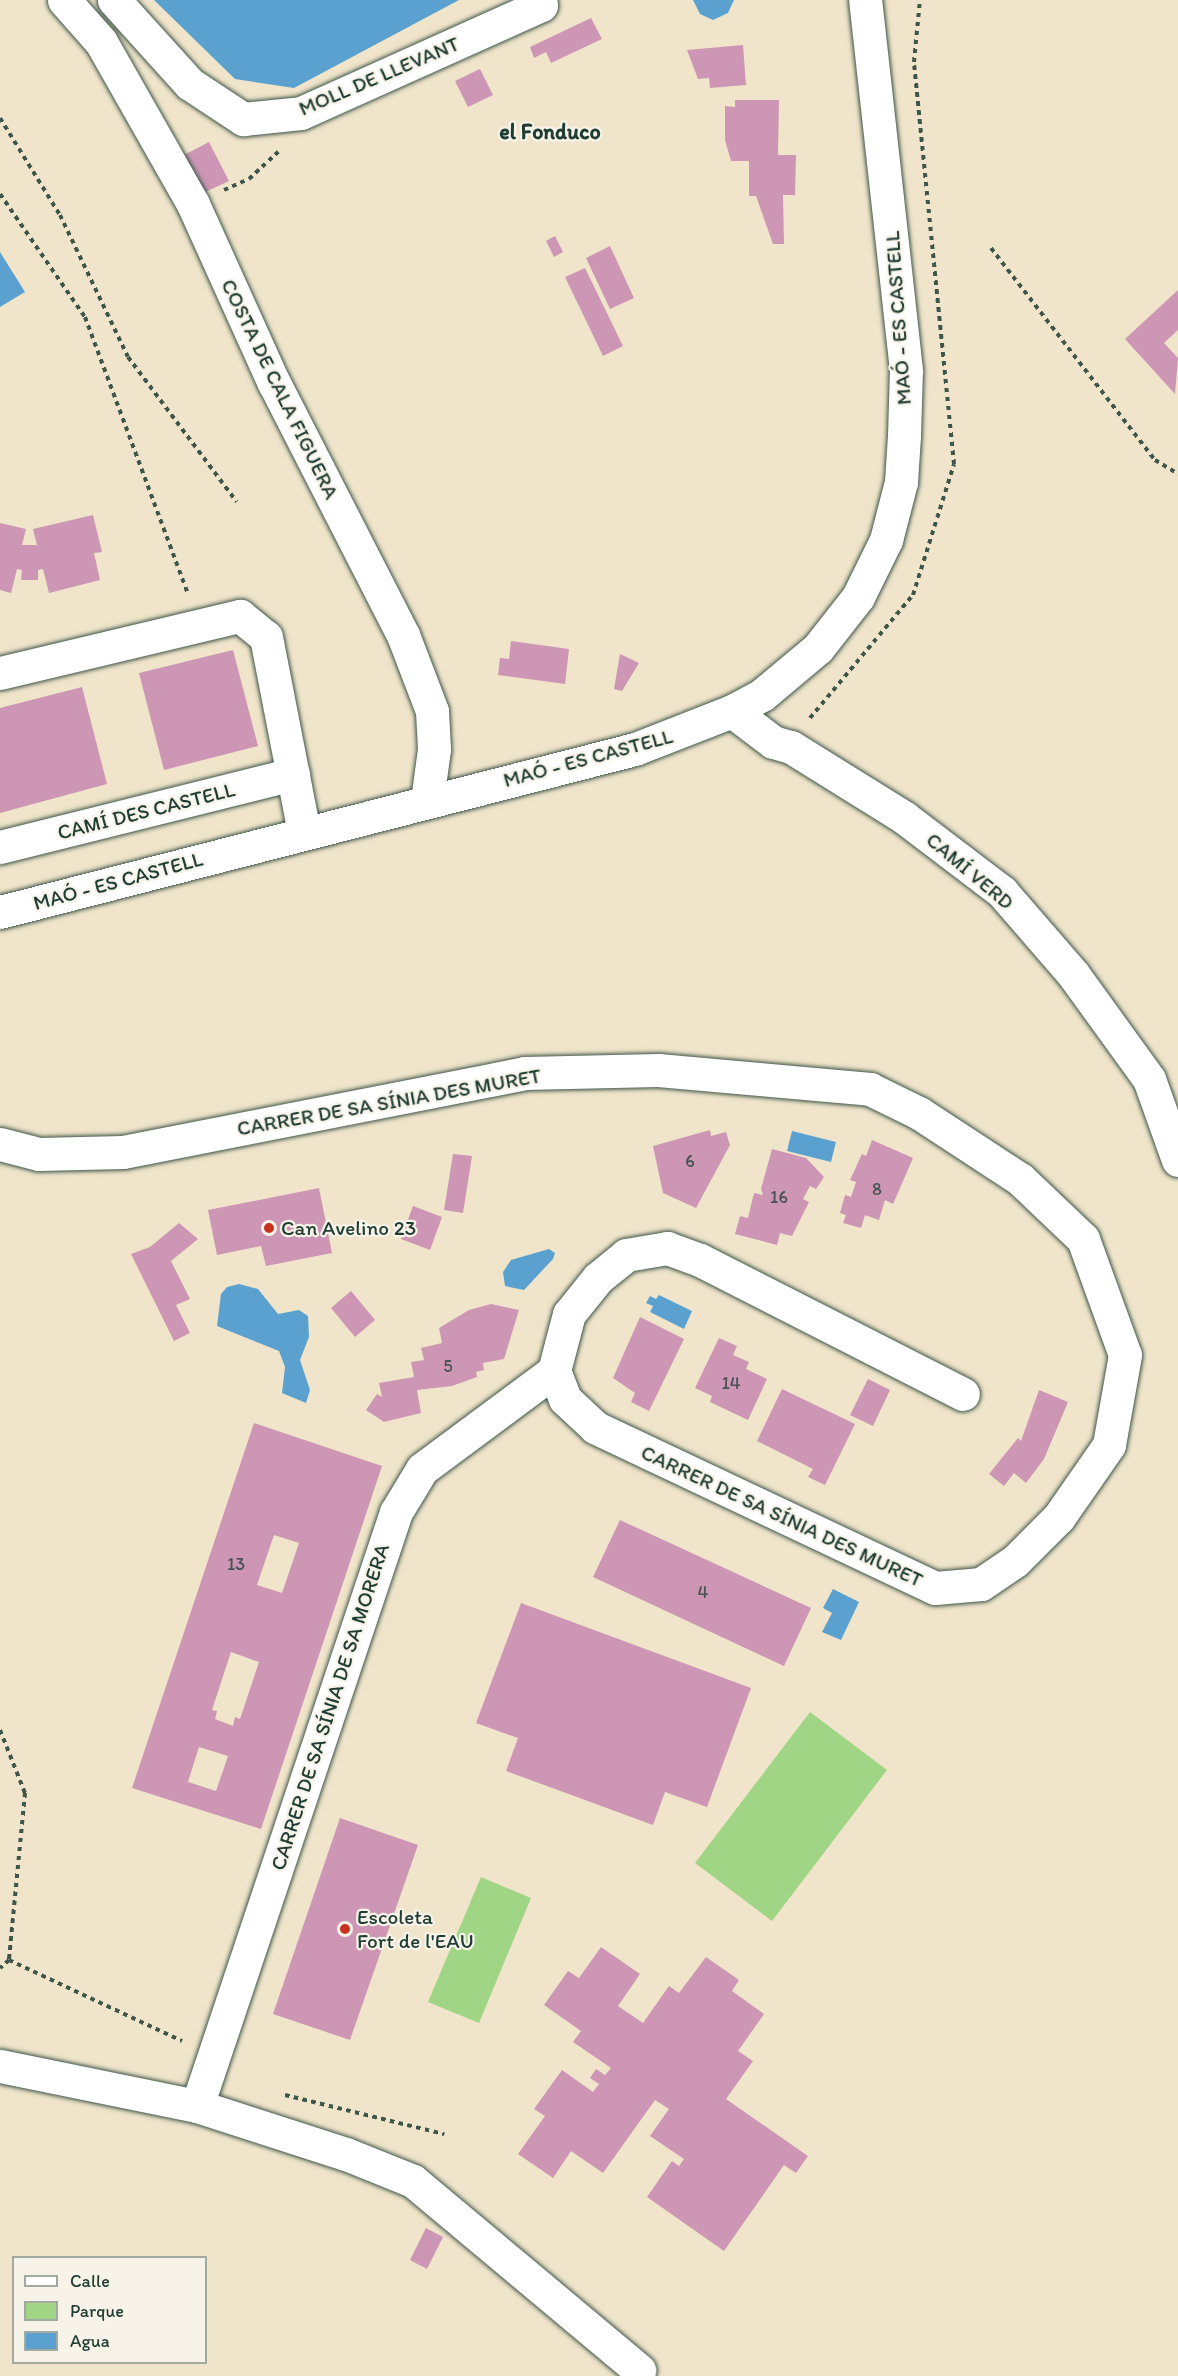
<!DOCTYPE html>
<html>
<head>
<meta charset="utf-8">
<style>
  body { margin:0 }
  #map { position:relative; width:1178px; height:2376px; overflow:hidden; background:#f0e5ca; font-family:Itim,sans-serif }
  div>[style] { position:absolute }
  [style*='--x'] { left:calc(var(--x)*1px); top:calc(var(--y)*1px); width:calc(var(--w)*1px); rotate:calc(var(--a)*1deg) }
  .green>* { inset:0; background:#a0d586 }
  .water>* { inset:0; background:#5aa1d0 }
  .building>* { inset:0; background:#cc96b4 }
  .path>* { height:4px; margin-top:-2px; transform-origin:0; background:repeating-linear-gradient(90deg,#3e564a 0 4.5px,transparent 0 9px) }
  .roads { filter:drop-shadow(0 0 2px #3e564a) drop-shadow(0 0 2px #3e564a) }
  .street>* { height:33px; margin:-16.5px; padding:0 16.5px; transform-origin:16.5px; border-radius:16.5px; background:#fff }
  .secondary>* { height:33px; margin:-16.5px; padding:0 16.5px; transform-origin:16.5px; border-radius:16.5px; background:#fff }
  .dots>* { width:16px; height:16px; translate:-50% -50%; box-sizing:border-box; border:3px solid #f7f3e8; border-radius:50% }
  span { translate:-50% -50%; white-space:nowrap; text-align:center; line-height:1.15; -webkit-text-stroke:4.5px #f7f3e8; paint-order:stroke }
  .number-label { font-size:18px; color:#4a5354 }
  .number-label span { -webkit-text-stroke-width:0 }
  .street-label { font-size:21px; color:#1f3d34 }
  .poi-label { font-size:21px; color:#1f3d34 }
  .left { translate:0 -50%; text-align:left }
  .neighbourhood-label { font-size:22px; color:#1f3d34; font-weight:700 }
  .legend { position:absolute; left:12px; top:2256px; width:195px; height:108px; box-sizing:border-box; background:#f7f3e8; border:2px solid #a1aaa0; margin:0; padding:8px 10px; list-style:none; font-size:18px; color:#1f3d34 }
  .legend li { display:flex; align-items:center; gap:12px; height:30px }
  .legend b { width:30px; border:2px solid #a1aaa0 }
</style>
</head>
<body>
<div id="map">
  <div class="green">
    <i style="clip-path:polygon(810px 1712px,887px 1770px,772px 1921px,695px 1863px)"></i>
    <i style="clip-path:polygon(481px 1877px,531px 1898px,479px 2023px,428px 2002px)"></i>
  </div>
  <div class="water">
    <i style="clip-path:polygon(154px 0,459px 0,294px 88px,235px 79px)"></i>
    <i style="clip-path:polygon(693px 0,734px 0,728px 13px,713px 20px,700px 14px)"></i>
    <i style="clip-path:polygon(0 252px,25px 292px,0 307px)"></i>
    <i style="clip-path:polygon(792px 1131px,836px 1142px,831px 1162px,787px 1151px)"></i>
    <i style="clip-path:polygon(549px 1249px,555px 1253px,553px 1259px,524px 1290px,505px 1286px,503px 1272px,511px 1260px)"></i>
    <i style="clip-path:polygon(239px 1284px,258px 1289px,278px 1314px,299px 1310px,308px 1316px,309px 1337px,300px 1360px,310px 1390px,306px 1403px,282px 1393px,285px 1367px,279px 1351px,217px 1326px,221px 1294px,227px 1287px)"></i>
    <i style="clip-path:polygon(659px 1295px,692px 1311px,684px 1329px,650px 1312px,653px 1306px,646px 1303px,650px 1296px,656px 1299px)"></i>
    <i style="clip-path:polygon(833px 1589px,859px 1602px,841px 1640px,822px 1632px,832px 1613px,823px 1608px)"></i>
  </div>
  <div class="building">
    <i style="clip-path:polygon(591px 18px,602px 39px,551px 63px,546px 52px,534px 58px,530px 47px)"></i>
    <i style="clip-path:polygon(743px 45px,746px 85px,710px 88px,709px 78px,698px 79px,687px 50px)"></i>
    <i style="clip-path:polygon(480px 69px,493px 95px,468px 107px,455px 81px)"></i>
    <i style="clip-path:polygon(735px 100px,779px 100px,778px 155px,796px 155px,795px 195px,783px 195px,784px 244px,773px 244px,756px 196px,749px 196px,749px 161px,731px 161px,725px 140px,725px 106px,735px 107px)"></i>
    <i style="clip-path:polygon(209px 142px,229px 181px,201px 194px,182px 156px)"></i>
    <i style="clip-path:polygon(555px 236px,563px 252px,554px 257px,546px 241px)"></i>
    <i style="clip-path:polygon(610px 246px,634px 298px,610px 309px,586px 258px)"></i>
    <i style="clip-path:polygon(585px 268px,623px 346px,603px 356px,565px 277px)"></i>
    <i style="clip-path:polygon(1178px 290px,1178px 330px,1164px 343px,1178px 358px,1175px 394px,1125px 339px)"></i>
    <i style="clip-path:polygon(93px 515px,102px 552px,94px 553px,100px 580px,49px 593px,43px 569px,38px 570px,38px 580px,21px 580px,22px 570px,17px 569px,11px 593px,0 590px,0 523px,26px 529px,22px 545px,37px 545px,33px 529px)"></i>
    <i style="clip-path:polygon(511px 641px,569px 649px,565px 684px,498px 675px,500px 658px,509px 659px)"></i>
    <i style="clip-path:polygon(233px 650px,258px 746px,164px 770px,139px 673px)"></i>
    <i style="clip-path:polygon(620px 654px,639px 663px,622px 691px,614px 689px)"></i>
    <i style="clip-path:polygon(82px 687px,107px 784px,0 813px,0 708px)"></i>
    <i style="clip-path:polygon(710px 1130px,711px 1136px,726px 1132px,730px 1145px,696px 1208px,663px 1193px,653px 1146px)"></i>
    <i style="clip-path:polygon(872px 1140px,913px 1158px,893px 1204px,885px 1200px,879px 1220px,865px 1215px,861px 1228px,843px 1223px,846px 1215px,840px 1213px,845px 1195px,851px 1197px,856px 1182px,850px 1180px,862px 1154px,866px 1156px)"></i>
    <i style="clip-path:polygon(772px 1149px,806px 1158px,824px 1177px,816px 1189px,810px 1186px,803px 1199px,809px 1202px,792px 1236px,780px 1233px,777px 1245px,735px 1234px,740px 1216px,748px 1218px,754px 1193px,763px 1195px,761px 1189px)"></i>
    <i style="clip-path:polygon(453px 1154px,472px 1156px,463px 1213px,444px 1210px)"></i>
    <i style="clip-path:polygon(319px 1188px,332px 1253px,266px 1266px,261px 1246px,217px 1255px,208px 1210px)"></i>
    <i style="clip-path:polygon(413px 1206px,442px 1217px,430px 1250px,401px 1239px)"></i>
    <i style="clip-path:polygon(179px 1223px,198px 1239px,171px 1261px,190px 1299px,176px 1305px,190px 1333px,174px 1341px,131px 1254px,150px 1247px)"></i>
    <i style="clip-path:polygon(351px 1291px,375px 1320px,355px 1337px,331px 1308px)"></i>
    <i style="clip-path:polygon(491px 1304px,519px 1310px,504px 1359px,483px 1363px,484px 1370px,476px 1372px,477px 1377px,452px 1386px,417px 1390px,421px 1413px,384px 1422px,366px 1410px,377px 1394px,382px 1397px,379px 1383px,414px 1377px,411px 1362px,424px 1360px,421px 1348px,442px 1343px,439px 1328px,469px 1310px)"></i>
    <i style="clip-path:polygon(640px 1317px,684px 1339px,649px 1411px,631px 1402px,635px 1393px,613px 1378px)"></i>
    <i style="clip-path:polygon(719px 1338px,737px 1346px,733px 1355px,749px 1362px,746px 1369px,767px 1379px,748px 1420px,710px 1402px,712px 1396px,695px 1388px)"></i>
    <i style="clip-path:polygon(868px 1379px,890px 1390px,873px 1426px,850px 1415px)"></i>
    <i style="clip-path:polygon(782px 1389px,855px 1424px,825px 1485px,808px 1477px,813px 1469px,757px 1441px)"></i>
    <i style="clip-path:polygon(1039px 1390px,1068px 1402px,1044px 1459px,1026px 1483px,1014px 1473px,1004px 1486px,989px 1474px,1018px 1438px,1021px 1441px)"></i>
    <i style="clip-path:polygon(evenodd,254px 1423px,382px 1466px,261px 1829px,132px 1788px,254px 1423px,274px 1535px,299px 1543px,282px 1593px,257px 1585px,274px 1535px,254px 1423px,231px 1652px,259px 1662px,240px 1719px,235px 1717px,233px 1726px,215px 1719px,217px 1711px,212px 1710px,231px 1652px,254px 1423px,199px 1747px,228px 1756px,216px 1791px,188px 1782px,199px 1747px)"></i>
    <i style="clip-path:polygon(620px 1520px,811px 1608px,784px 1666px,593px 1577px)"></i>
    <i style="clip-path:polygon(521px 1603px,751px 1688px,707px 1807px,665px 1792px,653px 1825px,506px 1771px,518px 1738px,476px 1723px)"></i>
    <i style="clip-path:polygon(340px 1818px,418px 1845px,350px 2040px,273px 2014px)"></i>
    <i style="clip-path:polygon(601px 1947px,640px 1974px,618px 2006px,643px 2023px,669px 1986px,679px 1993px,706px 1957px,739px 1980px,732px 1991px,764px 2014px,738px 2051px,753px 2061px,726px 2099px,808px 2156px,796px 2173px,784px 2165px,724px 2251px,647px 2197px,672px 2161px,679px 2166px,684px 2159px,650px 2136px,669px 2109px,655px 2100px,603px 2173px,571px 2151px,553px 2178px,518px 2154px,545px 2116px,534px 2109px,562px 2070px,593px 2092px,599px 2084px,590px 2078px,596px 2069px,605px 2075px,611px 2068px,573px 2042px,581px 2031px,544px 2005px,568px 1971px,579px 1978px)"></i>
    <i style="clip-path:polygon(426px 2228px,443px 2237px,427px 2269px,410px 2260px)"></i>
  </div>
  <div class="path">
    <i style="--x:0;--y:118;--w:114;--a:58.3"></i>
    <i style="--x:60;--y:215;--w:157;--a:64.4"></i>
    <i style="--x:128;--y:357;--w:181;--a:53.1"></i>
    <i style="--x:224;--y:190;--w:27;--a:-24"></i>
    <i style="--x:249;--y:179;--w:40;--a:-43"></i>
    <i style="--x:0;--y:194;--w:150;--a:55.4"></i>
    <i style="--x:85;--y:317;--w:293;--a:69.6"></i>
    <i style="--x:991;--y:248;--w:268;--a:52.3"></i>
    <i style="--x:1155;--y:460;--w:27;--a:31"></i>
    <i style="--x:810;--y:718;--w:160;--a:-50.1"></i>
    <i style="--x:913;--y:595;--w:137;--a:-72.6"></i>
    <i style="--x:954;--y:464;--w:404;--a:-95.7"></i>
    <i style="--x:914;--y:62;--w:62;--a:-84.5"></i>
    <i style="--x:0;--y:1730;--w:68;--a:68.4"></i>
    <i style="--x:25;--y:1793;--w:168;--a:95.5"></i>
    <i style="--x:9;--y:1960;--w:12;--a:138"></i>
    <i style="--x:9;--y:1960;--w:191;--a:25.1"></i>
    <i style="--x:285;--y:2095;--w:164;--a:13.8"></i>
  </div>
  <div class="roads">
    <div class="street">
      <i style="--x:114;--y:0;--w:113;--a:47.9"></i>
      <i style="--x:190;--y:84;--w:64;--a:33.4"></i>
      <i style="--x:243;--y:119;--w:58;--a:-5.9"></i>
      <i style="--x:301;--y:113;--w:263;--a:-24.2"></i>
      <i style="--x:541;--y:5;--w:5;--a:-101"></i>
      <i style="--x:0;--y:673;--w:247;--a:-13.4"></i>
      <i style="--x:240;--y:616;--w:33;--a:39"></i>
      <i style="--x:266;--y:637;--w:200;--a:79"></i>
      <i style="--x:0;--y:847;--w:302;--a:-14"></i>
      <i style="--x:0;--y:1144;--w:40;--a:14.4"></i>
      <i style="--x:39;--y:1154;--w:84;--a:-1.4"></i>
      <i style="--x:123;--y:1152;--w:409;--a:-11.1"></i>
      <i style="--x:524;--y:1073;--w:134;--a:-1.3"></i>
      <i style="--x:658;--y:1070;--w:213;--a:5.1"></i>
      <i style="--x:870;--y:1089;--w:55;--a:26.1"></i>
      <i style="--x:919;--y:1113;--w:121;--a:33.2"></i>
      <i style="--x:1020;--y:1179;--w:87;--a:43.6"></i>
      <i style="--x:1083;--y:1239;--w:123;--a:70.1"></i>
      <i style="--x:1125;--y:1355;--w:91;--a:100.1"></i>
      <i style="--x:1109;--y:1445;--w:88;--a:124.8"></i>
      <i style="--x:1059;--y:1517;--w:62;--a:135"></i>
      <i style="--x:1015;--y:1561;--w:41;--a:145.9"></i>
      <i style="--x:981;--y:1584;--w:46;--a:175"></i>
      <i style="--x:935;--y:1588;--w:376;--a:-154.7"></i>
      <i style="--x:595;--y:1427;--w:41;--a:-137"></i>
      <i style="--x:565;--y:1399;--w:30;--a:-111"></i>
      <i style="--x:554;--y:1371;--w:59;--a:-75.3"></i>
      <i style="--x:569;--y:1314;--w:46;--a:-51.1"></i>
      <i style="--x:598;--y:1278;--w:36;--a:-39"></i>
      <i style="--x:626;--y:1255;--w:42;--a:-9.7"></i>
      <i style="--x:667;--y:1248;--w:35;--a:20"></i>
      <i style="--x:700;--y:1260;--w:295;--a:27"></i>
      <i style="--x:0;--y:2066;--w:201;--a:11.5"></i>
      <i style="--x:197;--y:2106;--w:157;--a:17.9"></i>
      <i style="--x:346;--y:2154;--w:72;--a:21.9"></i>
      <i style="--x:413;--y:2181;--w:295;--a:39.9"></i>
      <i style="--x:197;--y:2106;--w:626;--a:-71.48"></i>
      <i style="--x:396;--y:1512;--w:50;--a:-58.8"></i>
      <i style="--x:422;--y:1469;--w:164;--a:-36.6"></i>
    </div>
    <div class="secondary">
      <i style="--x:64;--y:0;--w:56;--a:48.6"></i>
      <i style="--x:101;--y:42;--w:186;--a:60.4"></i>
      <i style="--x:193;--y:204;--w:196;--a:65.7"></i>
      <i style="--x:274;--y:383;--w:283;--a:62.9"></i>
      <i style="--x:403;--y:635;--w:81;--a:69.1"></i>
      <i style="--x:432;--y:711;--w:38;--a:87"></i>
      <i style="--x:434;--y:749;--w:52;--a:97.7"></i>
      <i style="--x:732;--y:711;--w:51;--a:37.1"></i>
      <i style="--x:773;--y:742;--w:19;--a:16"></i>
      <i style="--x:791;--y:747;--w:134;--a:31.9"></i>
      <i style="--x:905;--y:818;--w:122;--a:37.3"></i>
      <i style="--x:1002;--y:892;--w:108;--a:49.1"></i>
      <i style="--x:1073;--y:974;--w:130;--a:54.1"></i>
      <i style="--x:1149;--y:1079;--w:86;--a:70.3"></i>
      <i style="--x:0;--y:912;--w:656;--a:-14.4"></i>
      <i style="--x:635;--y:749;--w:104;--a:-21.4"></i>
      <i style="--x:732;--y:711;--w:34;--a:-28"></i>
      <i style="--x:762;--y:695;--w:73;--a:-40"></i>
      <i style="--x:818;--y:648;--w:65;--a:-51.9"></i>
      <i style="--x:858;--y:597;--w:64;--a:-63.8"></i>
      <i style="--x:886;--y:540;--w:60;--a:-75.5"></i>
      <i style="--x:901;--y:482;--w:46;--a:-86.3"></i>
      <i style="--x:904;--y:436;--w:66;--a:-88.3"></i>
      <i style="--x:906;--y:370;--w:372;--a:-96.3"></i>
    </div>
  </div>
  <div class="dots">
    <i style="left:269px;top:1228px;background:#c8321e"></i>
    <i style="left:345px;top:1929px;background:#c8321e"></i>
  </div>
  <div class="number-label">
    <span style="left:690px;top:1161px">6</span>
    <span style="left:877px;top:1189px">8</span>
    <span style="left:779px;top:1197px">16</span>
    <span style="left:448px;top:1366px">5</span>
    <span style="left:731px;top:1383px">14</span>
    <span style="left:236px;top:1564px">13</span>
    <span style="left:703px;top:1592px">4</span>
  </div>
  <div class="street-label">
    <span style="left:379px;top:76px;rotate:-23deg">MOLL DE LLEVANT</span>
    <span style="left:898px;top:318px;rotate:-94deg">MAÓ - ES CASTELL</span>
    <span style="left:280px;top:389px;rotate:64deg">COSTA DE CALA FIGUERA</span>
    <span style="left:588px;top:758px;rotate:-15deg">MAÓ - ES CASTELL</span>
    <span style="left:146px;top:811px;rotate:-14deg">CAMÍ DES CASTELL</span>
    <span style="left:970px;top:871px;rotate:40deg">CAMÍ VERD</span>
    <span style="left:118px;top:881px;rotate:-15deg">MAÓ - ES CASTELL</span>
    <span style="left:389px;top:1102px;rotate:-10deg">CARRER DE SA SÍNIA DES MURET</span>
    <span style="left:782px;top:1516px;rotate:25deg">CARRER DE SA SÍNIA DES MURET</span>
    <span style="left:330px;top:1707px;rotate:-72deg">CARRER DE SA SÍNIA DE SA MORERA</span>
  </div>
  <div class="poi-label">
    <span class="left" style="left:281px;top:1228px">Can Avelino 23</span>
    <span class="left" style="left:357px;top:1929px">Escoleta<br>Fort de l'EAU</span>
  </div>
  <div class="neighbourhood-label">
    <span style="left:550px;top:132px">el Fonduco</span>
  </div>
  <ul class="legend">
  <li><b style="height:8px;background:#fff"></b>Calle</li>
  <li><b style="height:16px;background:#a0d586"></b>Parque</li>
  <li><b style="height:16px;background:#5aa1d0"></b>Agua</li>
  </ul>
</div>
</body>
</html>
